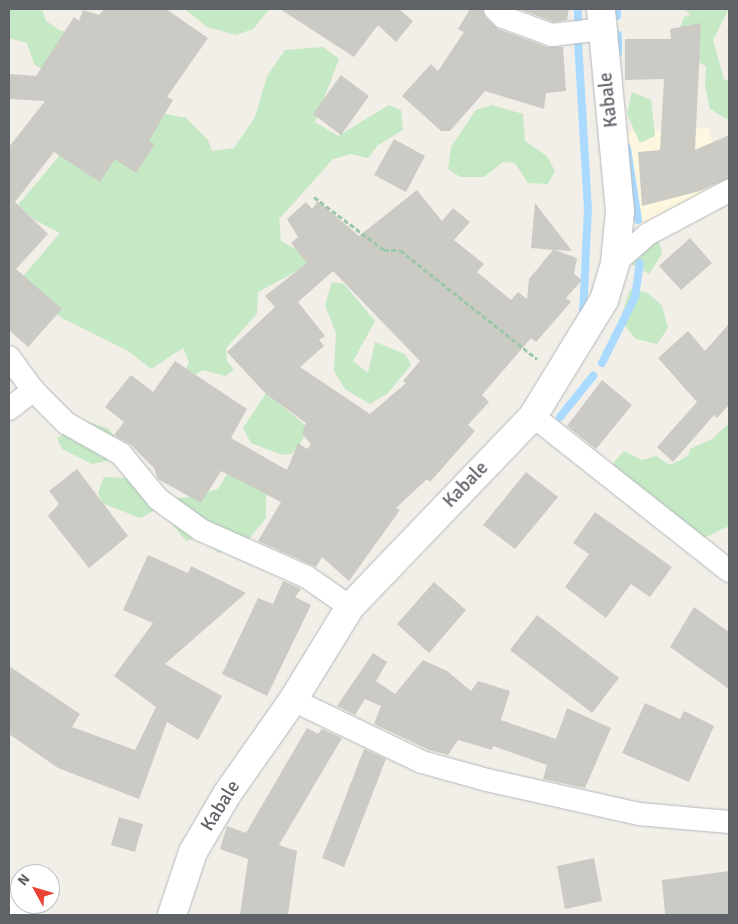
<!DOCTYPE html>
<html>
<head>
<meta charset="utf-8">
<style>
  body { margin:0 }
  #map { position:relative; width:738px; height:924px; overflow:hidden; background:#f1efe8; font-family:Signika,sans-serif }
  div>[style] { position:absolute }
  [style*='--x'] { left:calc(var(--x)*1px); top:calc(var(--y)*1px); width:calc(var(--w)*1px); rotate:calc(var(--a)*1deg) }
  .commercial>* { inset:0; background:#fef7e0 }
  .green>* { inset:0; background:#c5e8c5 }
  .stream>* { height:8px; margin:-4px; padding:0 4px; transform-origin:4px; border-radius:4px; background:#aadaff }
  .building>* { inset:0; background:#cccac5 }
  .path>* { height:3px; margin-top:-1.5px; transform-origin:0; background:repeating-linear-gradient(90deg,#9cc7a9 0 5px,transparent 0 7.5px) }
  .roads { filter:drop-shadow(0 0 1px #b5b8bc) drop-shadow(0 0 1px #b5b8bc) }
  .minor>* { height:22px; margin:-11px; padding:0 11px; transform-origin:11px; border-radius:11px; background:#fff }
  .tertiary>* { height:28px; margin:-14px; padding:0 14px; transform-origin:14px; border-radius:14px; background:#fff }
  span { translate:-50% -50%; white-space:nowrap; text-align:center; line-height:1.15; -webkit-text-stroke:4px #fff; paint-order:stroke }
  .street-label { font-size:19px; color:#5f6368 }
  .frame { position:absolute; inset:0; border:10px solid #5f6368; pointer-events:none }
  .north { position:absolute; left:10px; top:864px; width:50px; height:50px; box-sizing:border-box; background:#fff; border:1px solid #bfc1c3; border-radius:50%; rotate:309deg; font-size:14px; font-weight:700; line-height:20px; text-align:center; color:#5f6368 }
  .north::after { content:''; display:block; margin:auto; width:18px; height:22px; background:#ea4335; clip-path:polygon(50% 0,100% 100%,50% 72%,0 100%) }
</style>
</head>
<body>
<div id="map">
  <div class="commercial">
    <i style="clip-path:polygon(708px 128px,728px 185px,646px 228px,633px 223px,621px 132px)"></i>
  </div>
  <div class="green">
    <i style="clip-path:polygon(9px 9px,42px 9px,46px 21px,61px 31px,79px 32px,50px 74px,34px 64px,27px 43px,9px 38px)"></i>
    <i style="clip-path:polygon(185px 9px,267px 9px,268px 11px,253px 29px,236px 35px,207px 27px)"></i>
    <i style="clip-path:polygon(684px 9px,729px 9px,713px 40px,724px 79px,729px 81px,729px 120px,710px 109px,705px 86px,706px 66px,672px 50px,684px 17px,691px 15px)"></i>
    <i style="clip-path:polygon(323px 47px,339px 59px,315px 122px,338px 136px,389px 105px,401px 110px,403px 130px,378px 145px,368px 158px,351px 154px,333px 159px,279px 219px,281px 241px,304px 254px,308px 265px,258px 292px,257px 314px,226px 348px,227px 361px,234px 370px,225px 376px,202px 370px,188px 380px,184px 375px,189px 362px,183px 348px,151px 369px,128px 351px,62px 318px,18px 282px,60px 233px,33px 219px,18px 205px,97px 111px,152px 111px,186px 118px,208px 140px,212px 151px,234px 148px,255px 117px,267px 76px,285px 50px)"></i>
    <i style="clip-path:polygon(632px 92px,651px 100px,655px 136px,640px 143px,627px 114px)"></i>
    <i style="clip-path:polygon(492px 105px,523px 114px,525px 141px,547px 156px,555px 171px,548px 184px,528px 183px,515px 163px,503px 162px,484px 177px,460px 177px,448px 169px,451px 147px,476px 110px)"></i>
    <i style="clip-path:polygon(632px 241px,659px 241px,662px 254px,649px 274px,630px 263px)"></i>
    <i style="clip-path:polygon(332px 282px,344px 284px,375px 321px,353px 361px,368px 373px,375px 342px,405px 354px,411px 365px,388px 393px,370px 404px,345px 389px,334px 371px,336px 333px,325px 305px)"></i>
    <i style="clip-path:polygon(630px 289px,648px 293px,662px 306px,668px 328px,657px 344px,636px 339px,620px 320px)"></i>
    <i style="clip-path:polygon(266px 393px,310px 429px,292px 454px,282px 455px,251px 443px,243px 428px)"></i>
    <i style="clip-path:polygon(85px 421px,109px 429px,120px 444px,107px 461px,92px 464px,62px 449px,57px 438px)"></i>
    <i style="clip-path:polygon(729px 423px,729px 526px,704px 538px,612px 474px,614px 462px,624px 451px,642px 460px,656px 456px,670px 465px,688px 456px,690px 449px,712px 439px)"></i>
    <i style="clip-path:polygon(231px 468px,266px 494px,266px 518px,245px 544px,218px 553px,200px 537px,186px 541px,162px 512px,154px 511px,140px 518px,102px 503px,98px 493px,104px 477px,148px 479px,174px 498px,184px 498px,218px 489px)"></i>
  </div>
  <div class="stream">
    <i style="--x:578;--y:9;--w:18;--a:90"></i>
    <i style="--x:617;--y:16;--w:7;--a:-90"></i>
    <i style="--x:618;--y:35;--w:18;--a:90"></i>
    <i style="--x:578;--y:41;--w:167;--a:86.6"></i>
    <i style="--x:588;--y:208;--w:105;--a:92.7"></i>
    <i style="--x:627;--y:148;--w:73;--a:81.3"></i>
    <i style="--x:602;--y:363;--w:74;--a:-63.4"></i>
    <i style="--x:635;--y:297;--w:34;--a:-82"></i>
    <i style="--x:560;--y:417;--w:53;--a:-51.2"></i>
  </div>
  <div class="building">
    <i style="clip-path:polygon(104px 9px,166px 9px,208px 38px,167px 97px,173px 100px,149px 141px,155px 144px,136px 173px,115px 159px,100px 182px,54px 152px,15px 202px,48px 234px,16px 269px,62px 309px,28px 347px,9px 330px,9px 147px,45px 101px,9px 99px,9px 74px,36px 76px,74px 17px,79px 21px,83px 10px,99px 15px)"></i>
    <i style="clip-path:polygon(280px 9px,399px 9px,413px 21px,396px 42px,378px 25px,354px 57px)"></i>
    <i style="clip-path:polygon(470px 9px,482px 9px,486px 18px,498px 29px,547px 47px,563px 47px,566px 91px,546px 93px,544px 109px,485px 91px,450px 131px,441px 131px,402px 96px,431px 64px,438px 71px,464px 32px,458px 29px)"></i>
    <i style="clip-path:polygon(519px 9px,569px 9px,567px 20px,554px 22px)"></i>
    <i style="clip-path:polygon(701px 23px,695px 150px,729px 135px,729px 178px,700px 191px,642px 206px,638px 152px,660px 150px,664px 79px,625px 80px,625px 39px,671px 39px,670px 29px)"></i>
    <i style="clip-path:polygon(341px 75px,369px 96px,341px 135px,313px 114px)"></i>
    <i style="clip-path:polygon(394px 139px,425px 156px,406px 192px,374px 175px)"></i>
    <i style="clip-path:polygon(evenodd,417px 190px,442px 221px,453px 208px,470px 222px,454px 240px,484px 264px,477px 272px,511px 300px,518px 292px,527px 299px,529px 279px,553px 250px,531px 248px,535px 203px,572px 251px,555px 250px,577px 258px,574px 274px,582px 280px,566px 298px,571px 302px,536px 342px,531px 338px,482px 395px,489px 402px,468px 425px,475px 431px,430px 482px,427px 479px,396px 508px,400px 510px,349px 581px,322px 557px,316px 567px,258px 541px,281px 502px,221px 471px,201px 503px,158px 479px,154px 468px,131px 445px,114px 435px,124px 422px,105px 407px,131px 375px,153px 392px,175px 361px,247px 409px,231px 438px,287px 470px,298px 443px,307px 449px,311px 444px,302px 434px,306px 423px,266px 394px,227px 352px,275px 307px,265px 296px,307px 263px,291px 243px,298px 237px,287px 219px,306px 202px,312px 209px,318px 201px,359px 236px,417px 190px,333px 271px,420px 361px,403px 381px,406px 383px,370px 414px,300px 367px,324px 346px,319px 340px,325px 336px,298px 302px,333px 271px)"></i>
    <i style="clip-path:polygon(690px 238px,712px 263px,681px 290px,659px 266px)"></i>
    <i style="clip-path:polygon(729px 324px,729px 405px,717px 418px,714px 415px,673px 462px,657px 447px,697px 402px,658px 358px,688px 331px,705px 351px)"></i>
    <i style="clip-path:polygon(602px 380px,632px 405px,596px 449px,567px 426px)"></i>
    <i style="clip-path:polygon(77px 469px,128px 536px,89px 568px,48px 516px,59px 504px,49px 491px)"></i>
    <i style="clip-path:polygon(526px 472px,558px 497px,515px 549px,483px 525px)"></i>
    <i style="clip-path:polygon(595px 512px,672px 567px,650px 597px,631px 584px,606px 618px,565px 587px,589px 554px,573px 543px)"></i>
    <i style="clip-path:polygon(148px 555px,188px 573px,191px 566px,246px 593px,165px 664px,222px 696px,198px 740px,167px 722px,139px 799px,58px 768px,9px 734px,9px 666px,80px 714px,72px 727px,135px 750px,156px 707px,114px 676px,153px 623px,123px 610px)"></i>
    <i style="clip-path:polygon(283px 581px,301px 589px,295px 597px,311px 605px,267px 696px,222px 674px,258px 598px,273px 604px)"></i>
    <i style="clip-path:polygon(434px 582px,466px 610px,429px 653px,397px 624px)"></i>
    <i style="clip-path:polygon(694px 607px,729px 632px,729px 689px,670px 647px)"></i>
    <i style="clip-path:polygon(537px 615px,619px 678px,592px 713px,510px 650px)"></i>
    <i style="clip-path:polygon(373px 653px,387px 662px,376px 681px,395px 694px,423px 660px,447px 671px,471px 691px,478px 681px,510px 691px,501px 720px,556px 739px,567px 708px,611px 728px,585px 788px,543px 779px,547px 765px,493px 746px,492px 750px,458px 740px,448px 755px,429px 750px,374px 724px,381px 706px,365px 699px,355px 715px,337px 706px)"></i>
    <i style="clip-path:polygon(645px 703px,680px 719px,684px 711px,714px 726px,689px 782px,622px 753px)"></i>
    <i style="clip-path:polygon(307px 728px,318px 734px,322px 729px,342px 738px,279px 845px,297px 851px,288px 915px,240px 915px,248px 859px,220px 849px,227px 826px,246px 833px)"></i>
    <i style="clip-path:polygon(364px 749px,386px 759px,344px 867px,322px 858px)"></i>
    <i style="clip-path:polygon(119px 817px,143px 824px,135px 852px,111px 845px)"></i>
    <i style="clip-path:polygon(594px 858px,602px 901px,565px 909px,557px 866px)"></i>
    <i style="clip-path:polygon(729px 871px,729px 915px,665px 915px,662px 880px)"></i>
  </div>
  <div class="path">
    <i style="--x:314;--y:197;--w:88;--a:37.1"></i>
    <i style="--x:384;--y:250;--w:16;--a:0"></i>
    <i style="--x:400;--y:250;--w:175;--a:38.5"></i>
  </div>
  <div class="roads">
    <div class="minor">
      <i style="--x:495;--y:9;--w:11;--a:45"></i>
      <i style="--x:503;--y:17;--w:52;--a:20.2"></i>
      <i style="--x:552;--y:35;--w:50;--a:-6.8"></i>
      <i style="--x:615;--y:263;--w:44;--a:-41.3"></i>
      <i style="--x:648;--y:234;--w:92;--a:-28"></i>
      <i style="--x:9;--y:357;--w:41;--a:54"></i>
      <i style="--x:33;--y:390;--w:47;--a:45"></i>
      <i style="--x:66;--y:423;--w:63;--a:29.4"></i>
      <i style="--x:121;--y:454;--w:58;--a:50.6"></i>
      <i style="--x:158;--y:499;--w:53;--a:35.8"></i>
      <i style="--x:201;--y:530;--w:116;--a:23.9"></i>
      <i style="--x:307;--y:577;--w:52;--a:34.9"></i>
      <i style="--x:9;--y:409;--w:31;--a:-38"></i>
      <i style="--x:533;--y:416;--w:250;--a:38.3"></i>
      <i style="--x:293;--y:700;--w:143;--a:25.7"></i>
      <i style="--x:422;--y:762;--w:67;--a:15.5"></i>
      <i style="--x:487;--y:780;--w:156;--a:12.6"></i>
      <i style="--x:639;--y:814;--w:90;--a:5.1"></i>
      <i style="--x:9;--y:902;--w:20;--a:41"></i>
    </div>
    <div class="tertiary">
      <i style="--x:172;--y:915;--w:66;--a:-71.6"></i>
      <i style="--x:193;--y:852;--w:67;--a:-59.6"></i>
      <i style="--x:227;--y:794;--w:115;--a:-54.9"></i>
      <i style="--x:293;--y:700;--w:109;--a:-58.5"></i>
      <i style="--x:350;--y:607;--w:265;--a:-46.2"></i>
      <i style="--x:533;--y:416;--w:136;--a:-58.5"></i>
      <i style="--x:604;--y:300;--w:39;--a:-73"></i>
      <i style="--x:615;--y:263;--w:52;--a:-84.5"></i>
      <i style="--x:620;--y:211;--w:203;--a:-95.4"></i>
    </div>
  </div>
  <div class="street-label">
    <span style="left:609px;top:100px;rotate:-96deg">Kabale</span>
    <span style="left:466px;top:485px;rotate:-46deg">Kabale</span>
    <span style="left:221px;top:806px;rotate:-58deg">Kabale</span>
  </div>
  <div class="frame"></div>
  <div class="north">N</div>
</div>
</body>
</html>
